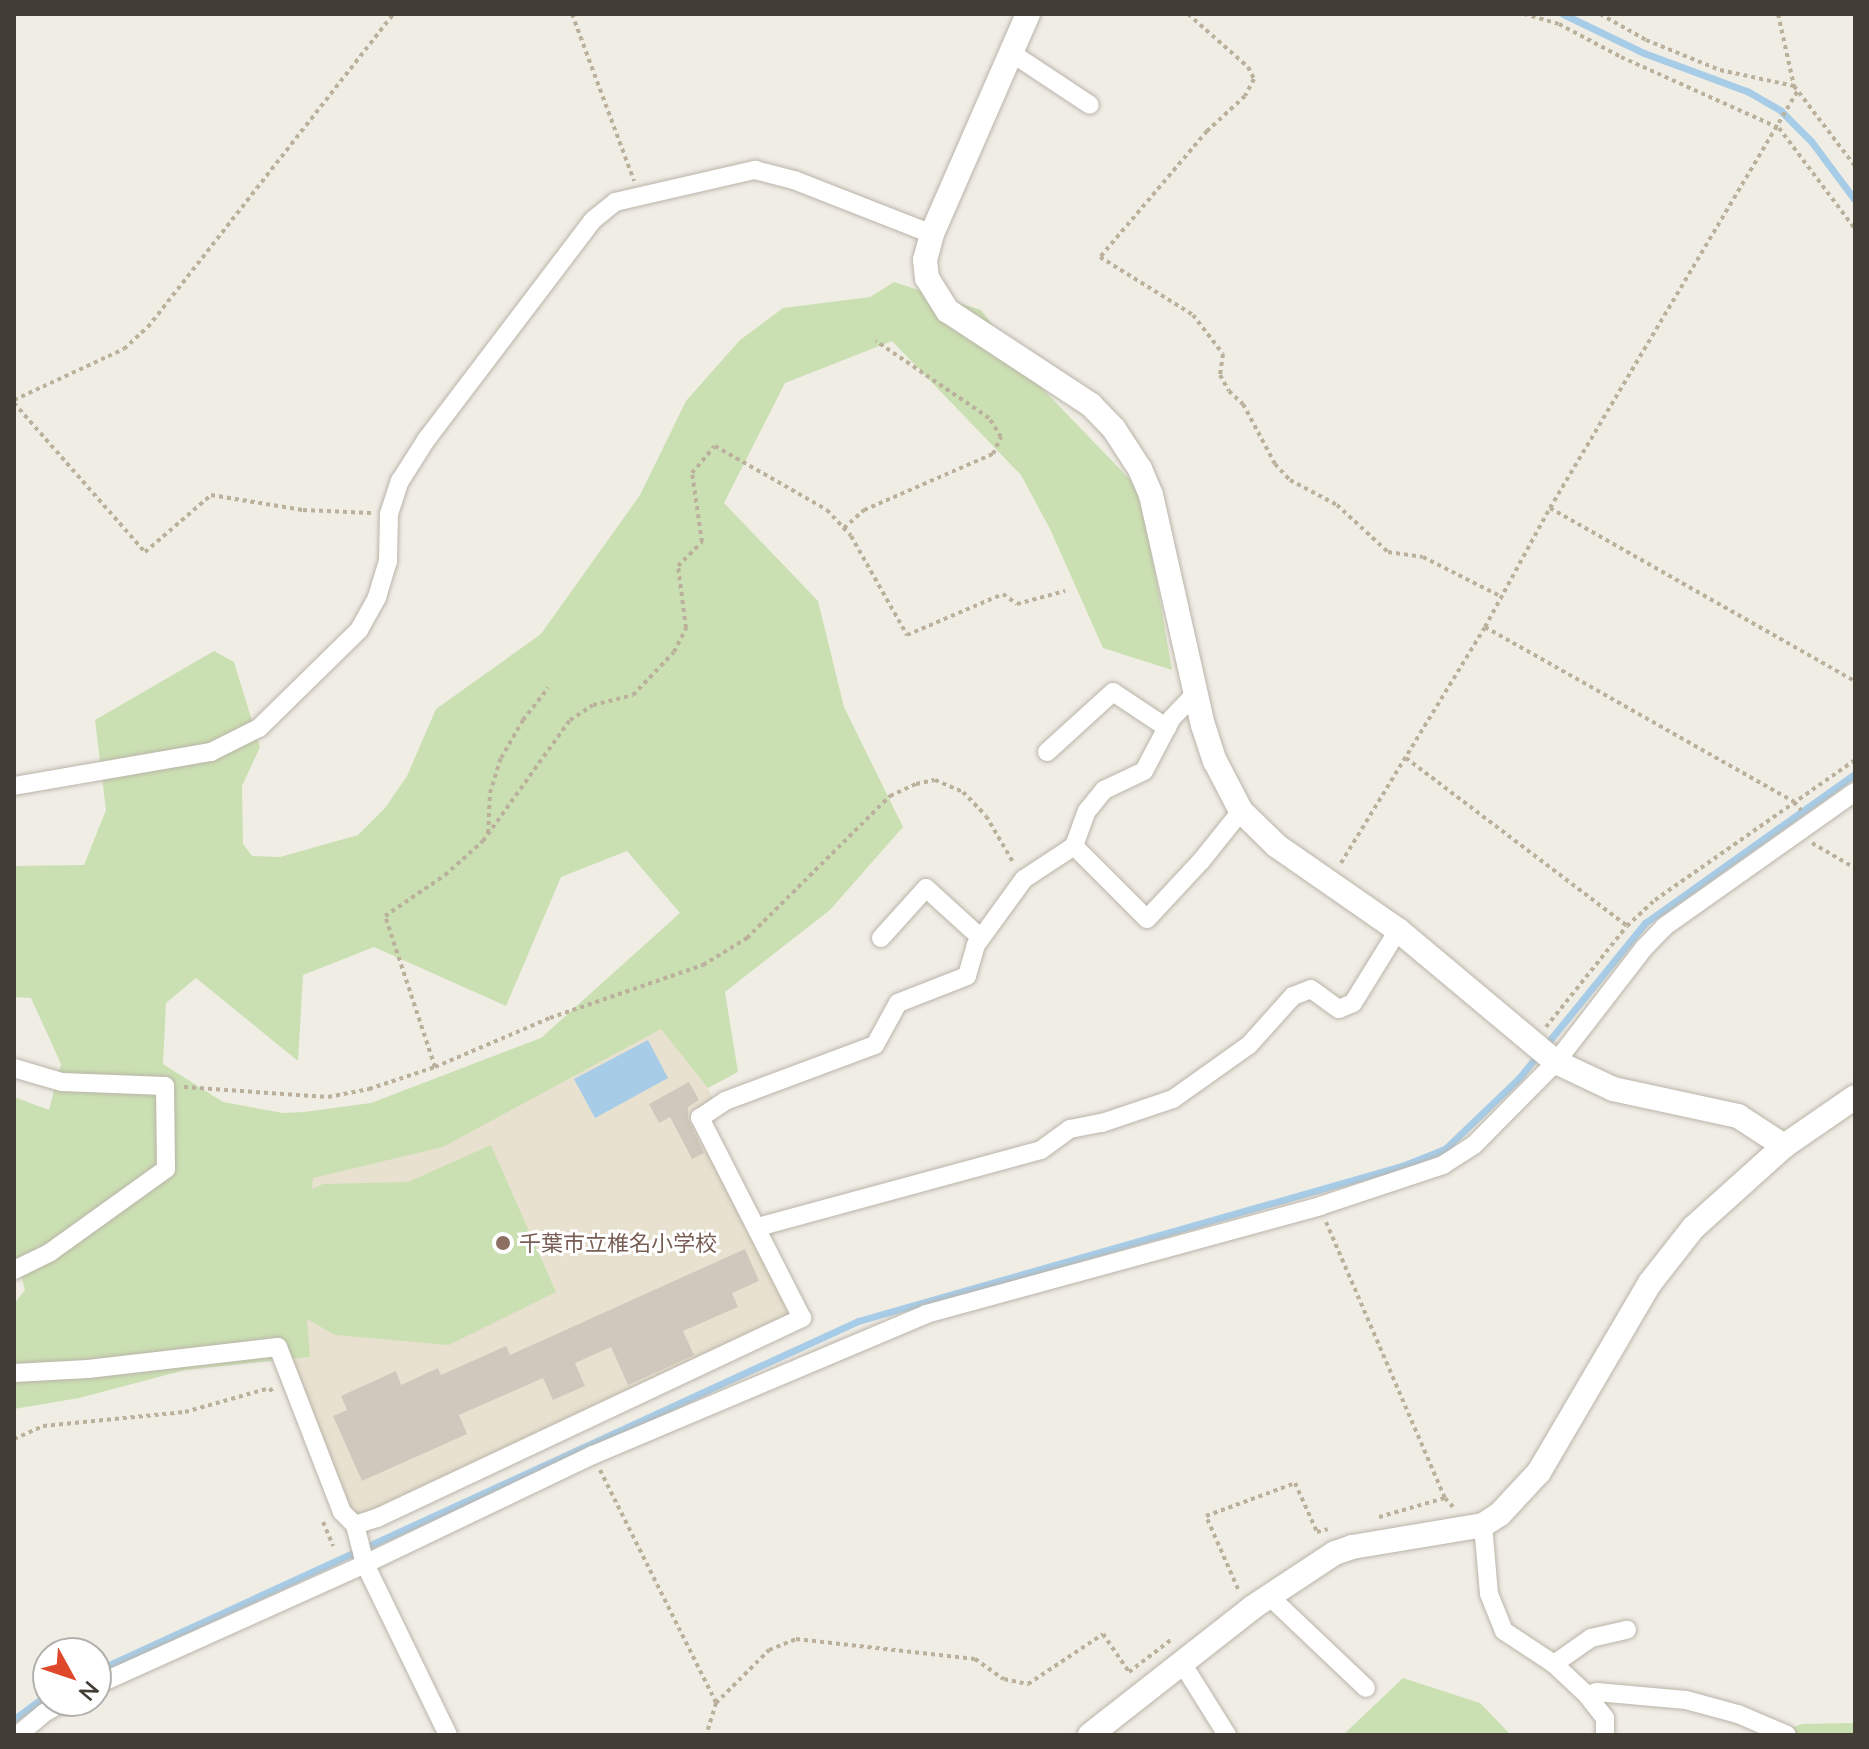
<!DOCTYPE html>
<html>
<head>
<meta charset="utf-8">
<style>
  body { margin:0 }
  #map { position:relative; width:1869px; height:1749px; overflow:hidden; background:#f0ede5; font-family:Lato,"Noto Sans JP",sans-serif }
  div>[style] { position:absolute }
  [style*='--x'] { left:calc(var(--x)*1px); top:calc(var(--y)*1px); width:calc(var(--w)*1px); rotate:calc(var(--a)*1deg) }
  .education>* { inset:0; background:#e8e1d0 }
  .green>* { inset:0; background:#cbe0b2 }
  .water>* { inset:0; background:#a7cce7 }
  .stream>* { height:7px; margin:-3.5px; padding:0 3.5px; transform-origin:3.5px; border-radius:3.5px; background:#a7cce7 }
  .building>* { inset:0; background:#d0c8bc }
  .path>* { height:4px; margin-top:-2px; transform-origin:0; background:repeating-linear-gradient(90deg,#bab09c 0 4px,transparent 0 8px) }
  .roads { filter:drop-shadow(0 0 2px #bab4a9) drop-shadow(0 0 2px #bab4a9) }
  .minor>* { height:18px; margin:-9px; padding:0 9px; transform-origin:9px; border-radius:9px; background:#fff }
  .tertiary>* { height:24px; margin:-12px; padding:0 12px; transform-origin:12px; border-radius:12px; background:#fff }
  .dots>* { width:22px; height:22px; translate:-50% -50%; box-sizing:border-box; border:4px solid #fff; border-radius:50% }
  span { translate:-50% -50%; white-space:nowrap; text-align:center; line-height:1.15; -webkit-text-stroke:6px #fff; paint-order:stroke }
  .education-label { font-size:22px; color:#785e54 }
  .left { translate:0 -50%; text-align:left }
  .frame { position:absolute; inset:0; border:16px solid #423d35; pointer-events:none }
  .north { position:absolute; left:32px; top:1637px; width:80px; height:80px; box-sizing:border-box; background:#fff; border:2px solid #b3b1ae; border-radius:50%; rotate:130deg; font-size:22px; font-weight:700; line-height:32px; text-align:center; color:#423d35 }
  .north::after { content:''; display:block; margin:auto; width:28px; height:36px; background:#e0482c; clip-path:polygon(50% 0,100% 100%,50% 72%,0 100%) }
</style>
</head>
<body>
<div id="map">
  <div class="education">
    <i style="clip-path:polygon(668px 1000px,714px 1101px,693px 1113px,793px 1310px,786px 1320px,359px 1518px,346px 1509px,223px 1177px)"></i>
  </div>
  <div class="green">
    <i style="clip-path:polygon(evenodd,894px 282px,981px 310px,1038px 384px,1141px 491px,1172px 670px,1103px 648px,1050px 529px,1021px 475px,892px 341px,785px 383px,724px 503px,818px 601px,844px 707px,903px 827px,830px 910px,725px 992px,738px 1072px,708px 1088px,661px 1029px,443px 1147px,313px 1178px,312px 1189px,323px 1184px,408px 1182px,491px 1145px,556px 1292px,449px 1345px,335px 1335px,307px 1319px,310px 1357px,185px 1370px,79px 1398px,14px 1409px,14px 1304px,25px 1290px,14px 1248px,14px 1097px,49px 1110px,61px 1064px,31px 998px,14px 997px,14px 866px,84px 865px,106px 810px,95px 720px,214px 651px,234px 662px,260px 747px,242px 786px,243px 844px,252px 856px,280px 857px,358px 835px,385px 808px,407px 776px,436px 709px,541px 634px,640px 495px,686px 401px,740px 340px,783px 308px,870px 297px,894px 282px,627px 851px,680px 913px,541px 1038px,371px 1103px,304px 1112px,283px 1113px,223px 1102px,163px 1064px,166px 1003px,196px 978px,298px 1061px,303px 975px,374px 947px,506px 1006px,561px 877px,627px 851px)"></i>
    <i style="clip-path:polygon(1403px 1678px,1480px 1703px,1511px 1735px,1343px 1735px)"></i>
    <i style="clip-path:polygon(1855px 1723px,1855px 1735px,1772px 1735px,1802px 1724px)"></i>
  </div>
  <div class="water">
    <i style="clip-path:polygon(648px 1040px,668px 1078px,595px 1118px,574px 1079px)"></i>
  </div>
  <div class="stream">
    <i style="--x:1563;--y:14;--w:90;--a:25.7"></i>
    <i style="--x:1644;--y:53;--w:110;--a:20.3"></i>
    <i style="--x:1747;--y:91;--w:39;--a:30"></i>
    <i style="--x:1781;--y:111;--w:42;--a:45"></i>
    <i style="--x:1811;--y:141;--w:74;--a:53.3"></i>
    <i style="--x:96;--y:1671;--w:839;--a:-24.67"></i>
    <i style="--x:858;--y:1321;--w:566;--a:-15.9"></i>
    <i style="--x:1402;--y:1166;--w:46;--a:-21.6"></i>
    <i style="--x:1445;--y:1149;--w:103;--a:-43.8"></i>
    <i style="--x:1519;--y:1078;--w:200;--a:-50.9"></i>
    <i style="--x:1645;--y:923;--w:257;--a:-35.4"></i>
    <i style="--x:14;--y:1719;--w:42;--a:-36.3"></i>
  </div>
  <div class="building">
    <i style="clip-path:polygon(689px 1082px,699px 1100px,688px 1107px,688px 1119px,704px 1153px,692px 1159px,670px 1117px,659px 1123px,649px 1104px)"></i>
    <i style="clip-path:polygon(745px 1249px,759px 1281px,732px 1293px,738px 1307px,683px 1331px,694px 1355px,628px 1385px,611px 1347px,575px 1363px,585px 1386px,553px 1400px,543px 1378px,459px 1415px,467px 1434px,362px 1481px,333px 1416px,347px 1410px,341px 1396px,396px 1371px,401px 1385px,438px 1368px,441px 1375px,506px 1346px,510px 1355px)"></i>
  </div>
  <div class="path">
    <i style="--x:572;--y:14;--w:178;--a:69.6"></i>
    <i style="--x:1188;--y:14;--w:80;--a:41.5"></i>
    <i style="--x:1248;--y:67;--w:13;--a:63"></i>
    <i style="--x:1254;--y:79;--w:19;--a:118"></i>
    <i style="--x:1245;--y:96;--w:52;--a:137.4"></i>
    <i style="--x:1207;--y:131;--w:165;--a:130.3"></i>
    <i style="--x:1100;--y:257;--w:110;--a:31.9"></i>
    <i style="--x:1193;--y:315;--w:49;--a:52.4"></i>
    <i style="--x:1223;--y:354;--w:21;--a:98"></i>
    <i style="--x:1220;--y:375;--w:18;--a:61"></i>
    <i style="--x:1229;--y:391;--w:19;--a:43"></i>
    <i style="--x:1243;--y:404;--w:68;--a:61.9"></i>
    <i style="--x:1275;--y:464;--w:22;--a:47"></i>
    <i style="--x:1290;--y:480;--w:53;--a:28"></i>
    <i style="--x:1337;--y:505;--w:69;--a:42.7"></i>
    <i style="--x:1388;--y:552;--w:35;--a:8"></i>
    <i style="--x:1423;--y:557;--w:89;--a:26.9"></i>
    <i style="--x:1524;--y:14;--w:36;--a:16"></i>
    <i style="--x:1559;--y:24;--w:70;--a:28"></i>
    <i style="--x:1621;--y:57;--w:173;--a:24.2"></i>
    <i style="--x:1779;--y:128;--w:126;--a:53"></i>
    <i style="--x:1600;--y:14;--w:53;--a:29.5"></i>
    <i style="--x:1646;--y:40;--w:80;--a:22.1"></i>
    <i style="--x:1720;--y:70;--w:76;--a:12.2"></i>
    <i style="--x:1778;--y:14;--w:74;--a:77.5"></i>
    <i style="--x:1794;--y:86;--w:101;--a:52.7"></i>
    <i style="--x:14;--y:400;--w:121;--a:-24.9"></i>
    <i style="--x:124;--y:349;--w:33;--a:-43"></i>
    <i style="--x:148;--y:327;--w:397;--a:-51.9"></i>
    <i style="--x:14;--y:403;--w:198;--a:48.7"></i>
    <i style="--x:145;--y:552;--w:87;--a:-40.8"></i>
    <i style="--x:211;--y:495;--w:93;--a:9.3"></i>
    <i style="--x:303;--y:510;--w:68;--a:2.5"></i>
    <i style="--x:1550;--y:508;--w:351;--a:29.6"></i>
    <i style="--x:844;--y:528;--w:27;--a:-42"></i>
    <i style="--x:864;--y:510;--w:141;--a:-23.5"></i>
    <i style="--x:993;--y:454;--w:19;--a:-65"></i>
    <i style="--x:1001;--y:437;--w:22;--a:-122"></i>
    <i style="--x:989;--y:418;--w:137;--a:-145.7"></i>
    <i style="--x:1485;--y:627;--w:355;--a:29.5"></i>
    <i style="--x:1794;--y:802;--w:11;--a:49"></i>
    <i style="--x:1406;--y:758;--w:278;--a:37.2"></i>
    <i style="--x:488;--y:833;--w:40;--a:-87.1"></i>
    <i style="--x:490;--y:793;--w:37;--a:-73"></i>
    <i style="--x:501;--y:758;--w:44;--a:-59.9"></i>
    <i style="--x:523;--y:720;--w:41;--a:-52"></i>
    <i style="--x:1812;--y:843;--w:50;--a:30.2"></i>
    <i style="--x:1341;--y:863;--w:276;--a:-58.6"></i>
    <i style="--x:1485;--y:627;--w:136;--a:-61.4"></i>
    <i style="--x:1550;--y:508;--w:485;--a:-59.3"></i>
    <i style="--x:1546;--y:1027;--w:129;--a:-51.3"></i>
    <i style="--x:1627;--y:926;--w:38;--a:-43"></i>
    <i style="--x:1655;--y:900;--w:244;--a:-35"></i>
    <i style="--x:435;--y:1067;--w:159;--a:-108.3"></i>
    <i style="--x:385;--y:916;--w:73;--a:-34.3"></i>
    <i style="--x:445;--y:875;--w:51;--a:-41.8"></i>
    <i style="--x:483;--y:841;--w:149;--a:-54.3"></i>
    <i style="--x:570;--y:720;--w:27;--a:-33"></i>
    <i style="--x:593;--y:705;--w:41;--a:-14"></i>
    <i style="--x:633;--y:695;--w:59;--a:-46.4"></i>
    <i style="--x:674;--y:652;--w:27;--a:-63"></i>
    <i style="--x:686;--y:628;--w:63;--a:-97.4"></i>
    <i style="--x:678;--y:566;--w:34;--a:-45"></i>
    <i style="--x:702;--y:542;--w:70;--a:-98.2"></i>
    <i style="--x:692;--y:473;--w:35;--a:-50"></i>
    <i style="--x:715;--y:446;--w:129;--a:29.7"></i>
    <i style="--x:827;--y:510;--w:35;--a:47"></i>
    <i style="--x:851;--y:536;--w:114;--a:60.5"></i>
    <i style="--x:907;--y:635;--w:104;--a:-23.1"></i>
    <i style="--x:1003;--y:594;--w:17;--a:36"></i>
    <i style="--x:1017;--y:604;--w:50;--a:-15.2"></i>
    <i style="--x:184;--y:1087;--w:144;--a:4"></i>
    <i style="--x:328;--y:1097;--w:42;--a:-11"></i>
    <i style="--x:369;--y:1089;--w:70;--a:-18.4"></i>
    <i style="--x:435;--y:1067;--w:125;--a:-23.1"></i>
    <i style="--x:550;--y:1018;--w:162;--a:-19.1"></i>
    <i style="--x:703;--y:965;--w:52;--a:-31.5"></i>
    <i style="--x:747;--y:938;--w:202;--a:-44.8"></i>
    <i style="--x:890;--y:796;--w:29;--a:-25"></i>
    <i style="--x:916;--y:784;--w:19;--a:-12"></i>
    <i style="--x:935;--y:780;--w:30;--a:23"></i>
    <i style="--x:963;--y:792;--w:33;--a:46"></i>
    <i style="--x:986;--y:816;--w:56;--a:59.7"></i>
    <i style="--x:1326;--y:1222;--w:301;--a:66.7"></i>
    <i style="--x:1445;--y:1498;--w:15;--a:48"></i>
    <i style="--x:14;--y:1439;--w:32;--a:-24"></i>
    <i style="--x:43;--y:1426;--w:143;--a:-5.6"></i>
    <i style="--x:185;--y:1412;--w:88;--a:-15.8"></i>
    <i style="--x:270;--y:1388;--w:7;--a:63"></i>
    <i style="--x:600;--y:1470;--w:260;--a:63.5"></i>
    <i style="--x:716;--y:1703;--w:34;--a:107"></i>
    <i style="--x:1379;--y:1517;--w:69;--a:-16.1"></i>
    <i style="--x:323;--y:1522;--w:26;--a:67"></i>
    <i style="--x:1238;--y:1589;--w:80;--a:-113.7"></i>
    <i style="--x:1206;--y:1516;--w:95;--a:-20.3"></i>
    <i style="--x:1295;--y:1483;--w:54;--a:65.8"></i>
    <i style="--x:1317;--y:1532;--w:11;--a:-15"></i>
    <i style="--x:716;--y:1703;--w:75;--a:-45"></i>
    <i style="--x:769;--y:1650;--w:29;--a:-22"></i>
    <i style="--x:796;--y:1639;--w:180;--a:6.4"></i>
    <i style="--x:975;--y:1659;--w:35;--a:35"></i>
    <i style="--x:1004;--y:1679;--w:25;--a:12"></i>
    <i style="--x:1028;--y:1684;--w:90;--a:-33.7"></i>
    <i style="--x:1103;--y:1634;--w:46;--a:55.6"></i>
    <i style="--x:1129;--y:1672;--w:54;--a:-37.5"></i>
  </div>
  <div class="roads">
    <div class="minor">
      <i style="--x:1013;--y:54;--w:92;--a:33.5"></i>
      <i style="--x:1047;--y:752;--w:89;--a:-42.3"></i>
      <i style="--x:1113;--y:692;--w:65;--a:33.7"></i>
      <i style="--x:14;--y:786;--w:200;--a:-9.8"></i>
      <i style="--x:211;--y:752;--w:54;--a:-26.6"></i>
      <i style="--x:259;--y:728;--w:140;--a:-44.4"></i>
      <i style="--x:359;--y:630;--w:38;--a:-61"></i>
      <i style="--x:377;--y:597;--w:38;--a:-73"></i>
      <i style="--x:388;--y:561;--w:47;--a:-88.8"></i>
      <i style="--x:389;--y:514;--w:35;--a:-72"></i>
      <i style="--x:400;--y:481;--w:49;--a:-57.6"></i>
      <i style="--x:426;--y:440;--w:276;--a:-52.8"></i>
      <i style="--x:593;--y:220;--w:28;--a:-39"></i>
      <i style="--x:615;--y:202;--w:144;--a:-12.9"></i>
      <i style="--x:755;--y:170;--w:40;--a:14.4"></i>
      <i style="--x:794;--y:180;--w:148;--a:21.4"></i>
      <i style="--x:1074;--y:846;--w:37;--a:-70"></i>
      <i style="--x:1087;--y:811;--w:27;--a:-51"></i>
      <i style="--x:1104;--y:790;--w:44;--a:-25.4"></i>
      <i style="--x:1144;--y:771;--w:60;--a:-62.2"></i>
      <i style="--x:1172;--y:718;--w:36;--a:-46"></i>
      <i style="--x:881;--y:938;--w:67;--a:-48"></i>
      <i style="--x:926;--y:888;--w:74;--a:42.3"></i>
      <i style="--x:14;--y:1068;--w:50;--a:16.3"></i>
      <i style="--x:62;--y:1082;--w:103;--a:2.2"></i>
      <i style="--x:165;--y:1086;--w:83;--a:89.3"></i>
      <i style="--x:166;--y:1169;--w:144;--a:144.3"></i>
      <i style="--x:49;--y:1253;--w:39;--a:154"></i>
      <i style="--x:758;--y:1227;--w:293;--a:-15.2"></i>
      <i style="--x:1041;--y:1150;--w:36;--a:-36"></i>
      <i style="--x:1070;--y:1129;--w:33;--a:-11"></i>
      <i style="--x:1102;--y:1123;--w:75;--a:-18.7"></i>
      <i style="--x:1173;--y:1099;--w:93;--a:-35.4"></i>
      <i style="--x:1249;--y:1045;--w:66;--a:-48.1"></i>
      <i style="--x:1293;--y:996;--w:19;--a:-21"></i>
      <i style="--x:1311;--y:989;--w:34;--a:36"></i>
      <i style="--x:1339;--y:1009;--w:15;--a:-23"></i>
      <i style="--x:1353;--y:1003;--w:86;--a:-58.3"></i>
      <i style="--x:14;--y:1373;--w:74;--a:-3.1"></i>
      <i style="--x:88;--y:1369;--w:191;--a:-6.6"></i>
      <i style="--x:278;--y:1347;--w:177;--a:68.8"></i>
      <i style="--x:342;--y:1512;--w:18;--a:45"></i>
      <i style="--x:355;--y:1525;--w:23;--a:-18"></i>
      <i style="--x:377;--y:1518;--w:470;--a:-25.2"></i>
      <i style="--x:802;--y:1318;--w:225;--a:-117"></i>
      <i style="--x:700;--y:1118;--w:30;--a:-34"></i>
      <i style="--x:725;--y:1101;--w:160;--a:-20.5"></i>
      <i style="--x:875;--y:1045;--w:48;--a:-61.3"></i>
      <i style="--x:898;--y:1003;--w:74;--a:-21.4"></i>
      <i style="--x:967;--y:976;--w:32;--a:-74"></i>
      <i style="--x:976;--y:945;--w:82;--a:-54"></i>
      <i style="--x:1024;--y:879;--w:60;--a:-33.4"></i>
      <i style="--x:1074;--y:846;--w:103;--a:45"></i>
      <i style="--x:1147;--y:919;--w:79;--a:-47"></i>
      <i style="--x:1201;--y:861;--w:64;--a:-51.3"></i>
      <i style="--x:355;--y:1525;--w:40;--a:75.6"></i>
      <i style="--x:365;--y:1564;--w:190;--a:64.1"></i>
      <i style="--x:1483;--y:1525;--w:69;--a:85"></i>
      <i style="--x:1489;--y:1594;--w:40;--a:68"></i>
      <i style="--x:1504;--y:1631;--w:60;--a:33.4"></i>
      <i style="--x:1554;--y:1664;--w:45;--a:43.2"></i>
      <i style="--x:1587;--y:1695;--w:29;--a:52"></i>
      <i style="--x:1605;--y:1718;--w:17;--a:90"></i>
      <i style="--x:1268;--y:1595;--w:135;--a:43.5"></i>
      <i style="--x:1182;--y:1663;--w:85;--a:58"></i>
      <i style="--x:1554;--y:1664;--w:45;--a:-35.1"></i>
      <i style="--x:1591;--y:1638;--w:37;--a:-13"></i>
      <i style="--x:96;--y:1685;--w:295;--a:-24.2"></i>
      <i style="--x:365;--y:1564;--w:253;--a:-25.6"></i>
      <i style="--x:593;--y:1455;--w:362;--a:-22.9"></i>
      <i style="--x:926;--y:1314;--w:409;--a:-15.3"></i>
      <i style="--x:1320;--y:1206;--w:130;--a:-18.4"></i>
      <i style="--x:1443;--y:1165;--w:37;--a:-33"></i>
      <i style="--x:1474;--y:1145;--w:117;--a:-45.3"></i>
      <i style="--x:1556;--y:1062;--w:144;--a:-52.3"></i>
      <i style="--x:1644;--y:948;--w:29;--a:-46"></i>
      <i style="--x:1664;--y:927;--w:234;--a:-35.3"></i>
      <i style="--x:1587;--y:1695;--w:10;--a:-17"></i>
      <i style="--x:1597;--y:1692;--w:89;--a:5.1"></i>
      <i style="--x:1686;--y:1700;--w:54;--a:15.1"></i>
      <i style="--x:1738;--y:1714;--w:53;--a:23.2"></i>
      <i style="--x:18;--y:1735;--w:34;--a:-40"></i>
      <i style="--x:44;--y:1713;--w:25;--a:-29"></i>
    </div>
    <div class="tertiary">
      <i style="--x:1028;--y:14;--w:240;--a:113.6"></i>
      <i style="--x:932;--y:234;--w:27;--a:105"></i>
      <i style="--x:925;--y:260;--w:18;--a:84"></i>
      <i style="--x:927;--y:278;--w:39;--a:58"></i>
      <i style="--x:948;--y:311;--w:171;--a:33.3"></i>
      <i style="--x:1091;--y:405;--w:33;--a:46"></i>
      <i style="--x:1114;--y:429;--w:48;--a:57"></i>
      <i style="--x:1140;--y:469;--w:28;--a:67"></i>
      <i style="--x:1151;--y:495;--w:236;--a:77.3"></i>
      <i style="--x:1203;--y:725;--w:38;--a:72"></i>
      <i style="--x:1215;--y:761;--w:56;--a:62.5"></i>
      <i style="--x:1241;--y:811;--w:50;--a:44.2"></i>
      <i style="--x:1277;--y:846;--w:147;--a:34.8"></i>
      <i style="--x:1398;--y:930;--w:206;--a:39.9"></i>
      <i style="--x:1556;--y:1062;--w:63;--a:25.3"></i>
      <i style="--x:1613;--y:1089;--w:128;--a:12.2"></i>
      <i style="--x:1738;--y:1116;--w:55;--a:33.1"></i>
      <i style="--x:1090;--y:1735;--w:207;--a:-38.1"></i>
      <i style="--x:1253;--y:1607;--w:98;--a:-33.4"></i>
      <i style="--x:1335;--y:1553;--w:18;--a:-19"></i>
      <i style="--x:1352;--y:1547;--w:133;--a:-9.5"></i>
      <i style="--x:1483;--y:1525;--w:20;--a:-33"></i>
      <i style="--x:1500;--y:1514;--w:57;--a:-47.1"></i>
      <i style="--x:1539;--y:1472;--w:219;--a:-59.6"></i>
      <i style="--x:1650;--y:1283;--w:70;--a:-52"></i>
      <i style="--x:1693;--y:1228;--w:122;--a:-42"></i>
      <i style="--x:1784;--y:1146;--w:86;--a:-34.6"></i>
    </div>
  </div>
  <div class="dots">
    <i style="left:503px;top:1243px;background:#8d6e63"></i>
  </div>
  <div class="education-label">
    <span class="left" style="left:519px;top:1243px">千葉市立椎名小学校</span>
  </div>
  <div class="frame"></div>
  <div class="north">N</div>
</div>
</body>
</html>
